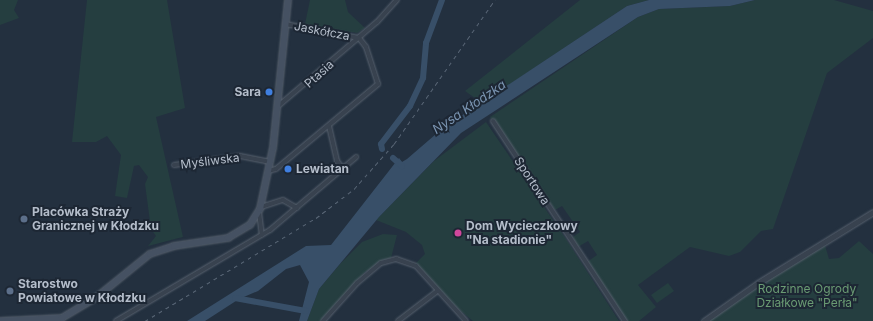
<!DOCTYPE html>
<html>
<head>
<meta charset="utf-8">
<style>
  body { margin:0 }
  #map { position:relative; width:873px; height:321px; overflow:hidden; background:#23303f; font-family:Inter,sans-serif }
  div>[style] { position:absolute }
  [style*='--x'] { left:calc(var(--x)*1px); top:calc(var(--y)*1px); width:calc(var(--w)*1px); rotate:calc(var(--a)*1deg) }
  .green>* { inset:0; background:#253e40 }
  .water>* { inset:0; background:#384f68 }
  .river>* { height:6px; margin:-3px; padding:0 3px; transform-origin:3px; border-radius:3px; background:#384f68 }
  .roads { filter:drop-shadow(0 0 1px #56606d) drop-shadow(0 0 1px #56606d) }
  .minor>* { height:4px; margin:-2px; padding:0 2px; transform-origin:2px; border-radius:2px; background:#38424f }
  .tertiary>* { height:5px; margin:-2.5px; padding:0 2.5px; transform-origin:2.5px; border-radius:2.5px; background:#38424f }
  .secondary>* { height:5.5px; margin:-2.75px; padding:0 2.75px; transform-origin:2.75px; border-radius:2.75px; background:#455162 }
  .rail>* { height:1px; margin-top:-0.5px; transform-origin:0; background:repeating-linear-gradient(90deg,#596676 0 4px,transparent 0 8px) }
  .dots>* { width:11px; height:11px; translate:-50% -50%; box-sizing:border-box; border:2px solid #1d2734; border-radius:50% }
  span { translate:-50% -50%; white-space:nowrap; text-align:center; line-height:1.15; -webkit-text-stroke:4px #1d2734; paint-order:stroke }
  .street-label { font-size:12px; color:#b4bdca }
  .poi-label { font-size:12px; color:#b4bdca; font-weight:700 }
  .right { translate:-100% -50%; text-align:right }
  .left { translate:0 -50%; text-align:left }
  .park-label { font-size:12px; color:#6a9b73 }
  .water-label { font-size:13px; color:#7b95b2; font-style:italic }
</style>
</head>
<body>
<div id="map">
  <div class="green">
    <i style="clip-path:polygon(0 0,18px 0,14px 10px,19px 18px,0 25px)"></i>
    <i style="clip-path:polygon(87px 0,167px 0,185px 108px,156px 117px,183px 237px,148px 246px,156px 236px,151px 229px,145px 184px,148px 177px,139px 165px,134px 166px,127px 198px,115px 196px,121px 155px,107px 136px,96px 142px,72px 142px)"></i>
    <i style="clip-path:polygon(310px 0,345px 0,348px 12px,365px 28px,357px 33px,305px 24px)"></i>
    <i style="clip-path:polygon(580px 0,649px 0,627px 6px,482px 103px,465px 91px)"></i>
    <i style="clip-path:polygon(755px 0,834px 0,873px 11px,873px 38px,827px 73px,773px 229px,761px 231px,740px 252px,729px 256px,690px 247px,638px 285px,656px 307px,639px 321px,627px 321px,587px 262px,597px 255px,588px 241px,578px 247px,573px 237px,580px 232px,562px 206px,555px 210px,490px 117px,638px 17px,659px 9px,730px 6px)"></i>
    <i style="clip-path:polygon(486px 122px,568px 242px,619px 321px,473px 321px,444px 297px,416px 263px,425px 254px,422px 245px,406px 232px,376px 220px,434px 161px)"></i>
    <i style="clip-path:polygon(383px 234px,397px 235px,391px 258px,365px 272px,320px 321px,307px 321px,319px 289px,341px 263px,362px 242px)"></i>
    <i style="clip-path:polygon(859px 241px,873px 254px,873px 321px,708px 321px,824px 242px,829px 259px,839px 258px)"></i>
    <i style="clip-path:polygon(668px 283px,674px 291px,657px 303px,651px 295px)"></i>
  </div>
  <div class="water">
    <i style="clip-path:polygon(649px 0,755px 0,730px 6px,659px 9px,638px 17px,461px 133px,379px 217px,319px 289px,307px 321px,299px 321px,309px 282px,300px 265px,286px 269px,258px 291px,239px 299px,205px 321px,187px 321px,306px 246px,331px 245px,399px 158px,402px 162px,407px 159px,443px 128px,627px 6px)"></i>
  </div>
  <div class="river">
    <i style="--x:382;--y:149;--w:5;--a:-101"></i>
    <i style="--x:381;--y:144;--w:48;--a:-52.7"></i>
    <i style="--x:410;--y:106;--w:31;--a:-65"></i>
    <i style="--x:423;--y:78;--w:35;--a:-85"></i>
    <i style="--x:426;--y:43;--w:46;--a:-69.6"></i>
    <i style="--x:393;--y:158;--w:12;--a:42"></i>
    <i style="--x:235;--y:298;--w:72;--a:10.4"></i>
  </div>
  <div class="roads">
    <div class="minor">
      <i style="--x:277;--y:107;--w:131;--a:-40.4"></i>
      <i style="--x:377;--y:22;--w:30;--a:-48"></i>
      <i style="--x:493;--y:121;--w:240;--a:56.6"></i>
      <i style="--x:329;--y:126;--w:36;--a:77"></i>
      <i style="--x:337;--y:161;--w:10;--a:53"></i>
      <i style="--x:174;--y:165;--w:67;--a:-7.8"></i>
      <i style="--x:240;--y:156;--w:31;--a:11"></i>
      <i style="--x:268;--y:171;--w:8;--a:-14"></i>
      <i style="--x:276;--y:169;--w:133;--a:-39.8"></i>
      <i style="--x:378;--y:84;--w:39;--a:-108"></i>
      <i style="--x:366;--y:47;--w:11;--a:-128"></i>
      <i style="--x:359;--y:38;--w:75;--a:-169.3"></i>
      <i style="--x:261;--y:207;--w:23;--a:-18"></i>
      <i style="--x:283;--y:200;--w:16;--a:30"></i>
      <i style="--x:259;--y:212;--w:23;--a:83"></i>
      <i style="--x:116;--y:321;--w:179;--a:-30.6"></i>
      <i style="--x:270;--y:230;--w:113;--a:-40.3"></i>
      <i style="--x:323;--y:321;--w:51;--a:-48.2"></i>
      <i style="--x:357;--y:283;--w:31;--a:-40"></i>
      <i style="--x:381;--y:263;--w:16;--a:-15"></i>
      <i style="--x:396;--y:259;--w:21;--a:19"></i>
      <i style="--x:416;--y:266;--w:74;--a:47.7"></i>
      <i style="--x:398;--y:321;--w:48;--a:-37.3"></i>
    </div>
    <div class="tertiary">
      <i style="--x:704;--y:321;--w:66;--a:-35.1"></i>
      <i style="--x:758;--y:283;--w:135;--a:-31.7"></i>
    </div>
    <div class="secondary">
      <i style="--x:0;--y:321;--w:62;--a:-2.8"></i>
      <i style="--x:62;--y:318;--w:41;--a:-31"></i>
      <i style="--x:97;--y:297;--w:68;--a:-39.1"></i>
      <i style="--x:150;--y:254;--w:25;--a:-18"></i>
      <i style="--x:174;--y:246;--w:55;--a:-8.4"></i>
      <i style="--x:228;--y:238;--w:26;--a:-31"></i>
      <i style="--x:250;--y:225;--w:19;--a:-58"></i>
      <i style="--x:260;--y:209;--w:62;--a:-78"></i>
      <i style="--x:273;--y:148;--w:149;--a:-84.2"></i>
    </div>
  </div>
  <div class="rail">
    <i style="--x:145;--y:321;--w:200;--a:-31.1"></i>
    <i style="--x:316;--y:218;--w:48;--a:-37.3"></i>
    <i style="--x:354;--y:189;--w:60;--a:-48.4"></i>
    <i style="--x:394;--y:144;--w:176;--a:-55"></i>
  </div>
  <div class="dots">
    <i style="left:269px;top:92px;background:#3f7fe0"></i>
    <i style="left:288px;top:169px;background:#3f7fe0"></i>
    <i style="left:24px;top:219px;background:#5c6f8a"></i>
    <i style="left:458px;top:233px;background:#d1479c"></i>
    <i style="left:10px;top:291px;background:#5c6f8a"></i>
  </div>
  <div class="street-label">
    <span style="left:322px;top:31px;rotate:11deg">Jaskółcza</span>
    <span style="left:319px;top:74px;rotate:-42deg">Ptasia</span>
    <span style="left:210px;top:161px;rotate:-7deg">Myśliwska</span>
    <span style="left:532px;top:181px;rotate:57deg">Sportowa</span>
  </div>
  <div class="poi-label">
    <span class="right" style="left:261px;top:92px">Sara</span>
    <span class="left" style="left:296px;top:169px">Lewiatan</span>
    <span class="left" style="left:32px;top:219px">Placówka Straży<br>Granicznej w Kłodzku</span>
    <span class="left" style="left:466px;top:233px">Dom Wycieczkowy<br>"Na stadionie"</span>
    <span class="left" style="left:18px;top:291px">Starostwo<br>Powiatowe w Kłodzku</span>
  </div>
  <div class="park-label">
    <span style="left:807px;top:296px">Rodzinne Ogrody<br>Działkowe "Perła"</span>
  </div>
  <div class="water-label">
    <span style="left:469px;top:107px;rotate:-34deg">Nysa Kłodzka</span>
  </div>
</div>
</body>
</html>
